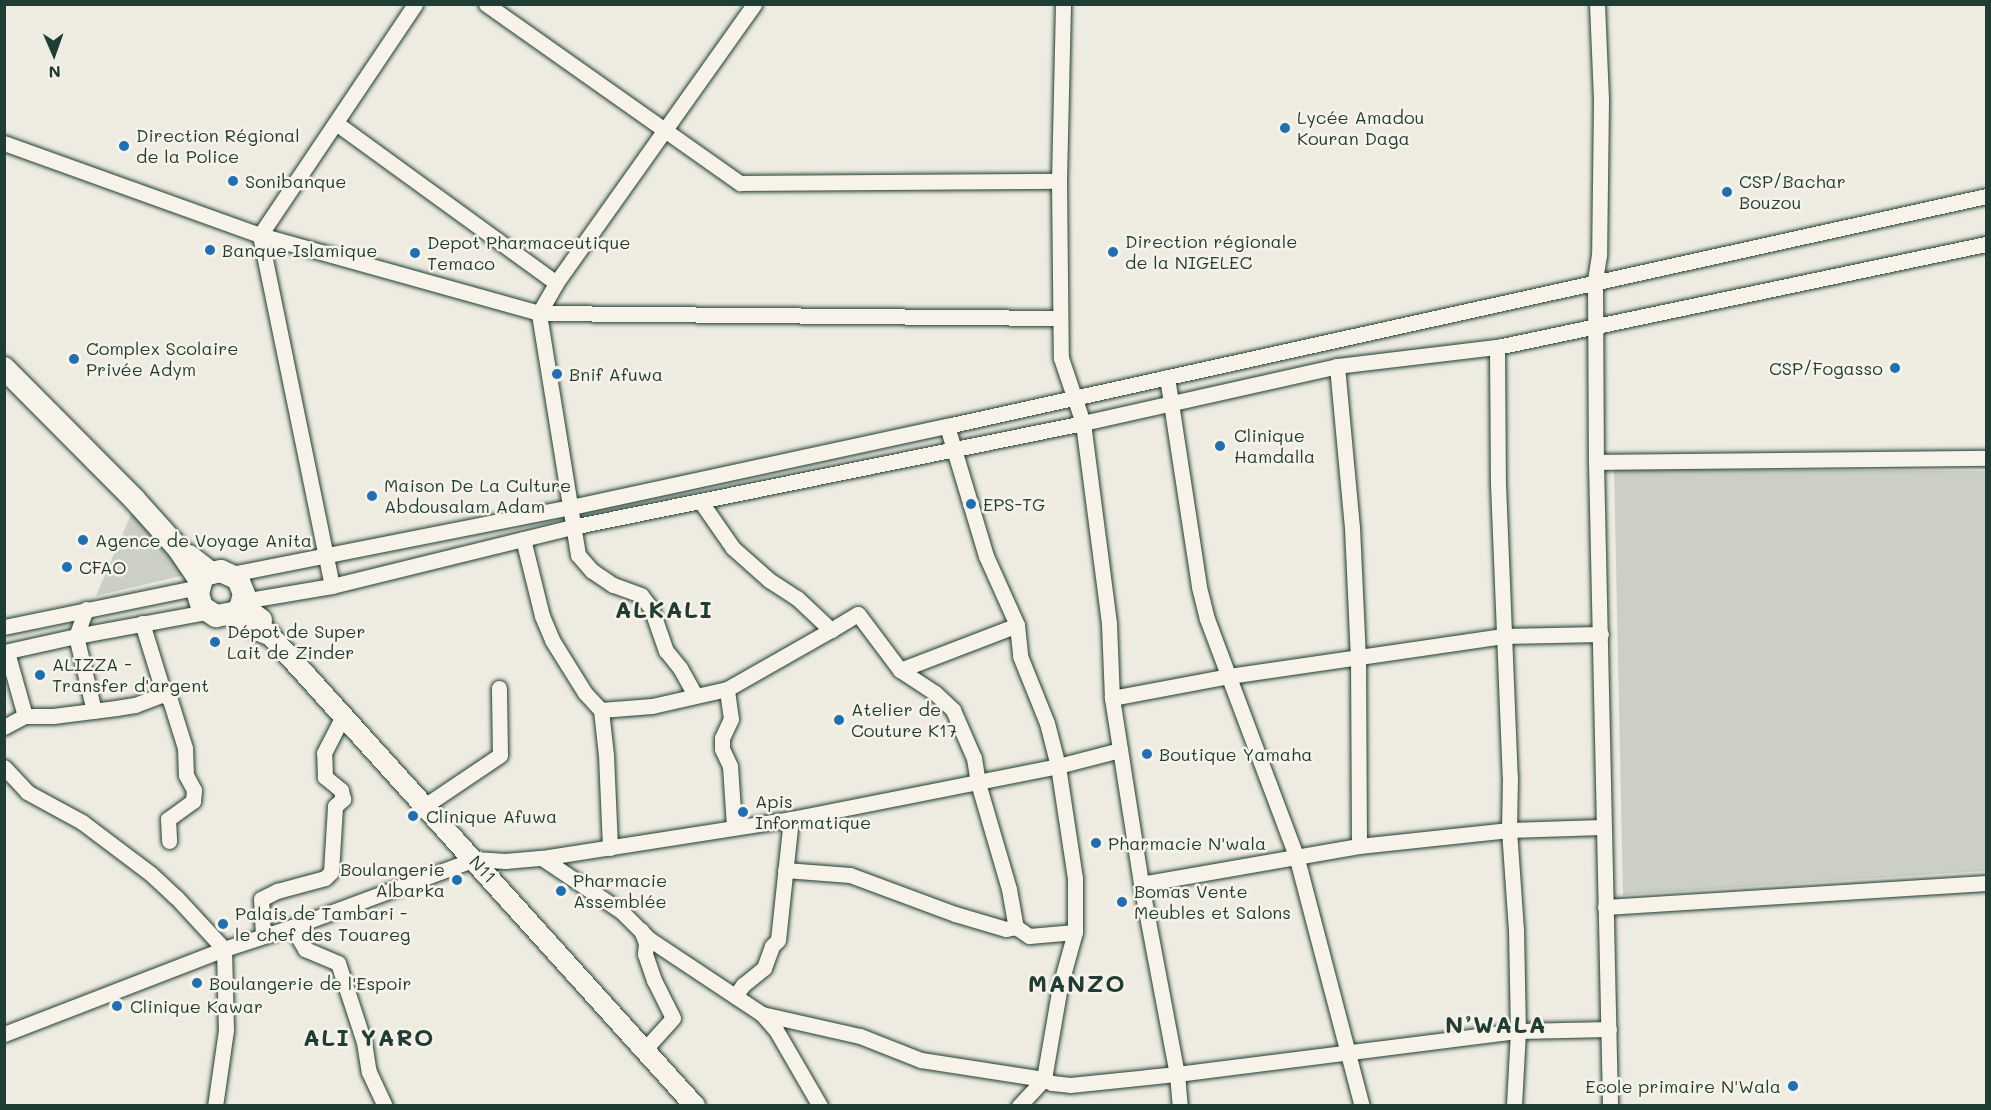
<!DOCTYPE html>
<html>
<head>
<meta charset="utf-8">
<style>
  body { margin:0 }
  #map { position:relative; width:1991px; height:1110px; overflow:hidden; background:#eeece1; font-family:Mali,sans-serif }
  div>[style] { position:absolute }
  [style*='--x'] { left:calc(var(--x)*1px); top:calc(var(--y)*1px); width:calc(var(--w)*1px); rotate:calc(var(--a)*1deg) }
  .green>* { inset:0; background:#cccfc4 }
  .roads { filter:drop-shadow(0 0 2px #1f3d34) drop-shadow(0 0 2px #1f3d34) }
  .minor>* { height:15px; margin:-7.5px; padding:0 7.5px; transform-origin:7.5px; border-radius:7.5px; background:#f7f3e8 }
  .major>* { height:20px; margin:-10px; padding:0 10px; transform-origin:10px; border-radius:10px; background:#f7f3e8 }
  .highway>* { height:22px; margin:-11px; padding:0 11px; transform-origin:11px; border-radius:11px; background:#f7f3e8 }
  .dots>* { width:16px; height:16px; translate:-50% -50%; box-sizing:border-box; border:3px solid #f7f3e8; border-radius:50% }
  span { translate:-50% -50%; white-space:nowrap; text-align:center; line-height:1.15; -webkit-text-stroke:5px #f7f3e8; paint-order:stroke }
  .poi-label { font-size:18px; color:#1f3d34 }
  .left { translate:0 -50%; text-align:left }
  .right { translate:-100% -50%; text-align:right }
  .street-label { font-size:18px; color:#1f3d34 }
  .district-label { font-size:24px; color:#1f3d34; font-weight:700; letter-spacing:1.5px }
  .frame { position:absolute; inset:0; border:6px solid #1f3d34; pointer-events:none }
  .north { position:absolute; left:24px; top:24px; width:60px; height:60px; -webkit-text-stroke:4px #f7f3e8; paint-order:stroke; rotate:178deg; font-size:16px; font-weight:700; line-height:24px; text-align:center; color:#1f3d34 }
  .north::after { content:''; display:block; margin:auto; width:21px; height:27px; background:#1f3d34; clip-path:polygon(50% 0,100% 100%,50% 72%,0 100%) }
</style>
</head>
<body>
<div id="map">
  <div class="green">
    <i style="clip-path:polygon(1614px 469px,1986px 471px,1986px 871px,1623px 895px)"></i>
    <i style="clip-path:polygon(133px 510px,189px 574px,96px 596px)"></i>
  </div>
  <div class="roads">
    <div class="minor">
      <i style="--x:486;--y:4;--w:311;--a:35.2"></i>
      <i style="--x:740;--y:183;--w:319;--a:-0.4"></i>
      <i style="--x:1063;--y:4;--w:177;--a:91.3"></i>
      <i style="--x:1059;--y:181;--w:177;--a:89.4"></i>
      <i style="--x:1061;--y:358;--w:69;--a:71.3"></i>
      <i style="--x:1083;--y:423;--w:203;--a:82.6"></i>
      <i style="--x:1109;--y:624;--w:74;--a:87.7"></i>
      <i style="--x:1112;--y:698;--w:188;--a:81.1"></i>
      <i style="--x:1141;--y:884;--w:193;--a:79.3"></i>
      <i style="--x:1177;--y:1074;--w:32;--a:85"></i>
      <i style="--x:1597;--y:4;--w:97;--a:87.6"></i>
      <i style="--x:1601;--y:101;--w:154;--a:90.7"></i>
      <i style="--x:1599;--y:255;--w:26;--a:99"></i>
      <i style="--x:1595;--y:281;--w:181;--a:89.7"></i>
      <i style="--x:1596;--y:462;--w:644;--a:88.75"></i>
      <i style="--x:336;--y:123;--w:272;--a:36"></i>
      <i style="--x:4;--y:143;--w:272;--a:19.8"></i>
      <i style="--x:260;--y:235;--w:290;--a:15.6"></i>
      <i style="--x:539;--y:313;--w:520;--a:0.55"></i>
      <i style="--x:1497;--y:347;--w:137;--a:89.6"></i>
      <i style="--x:1498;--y:484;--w:293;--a:87.7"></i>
      <i style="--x:1510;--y:777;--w:53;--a:91.1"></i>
      <i style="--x:1509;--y:830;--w:99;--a:86"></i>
      <i style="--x:1516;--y:929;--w:102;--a:88.9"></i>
      <i style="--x:1518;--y:1031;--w:75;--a:93.1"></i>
      <i style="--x:1337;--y:366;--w:162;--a:84.7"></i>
      <i style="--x:1352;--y:527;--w:131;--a:87.4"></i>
      <i style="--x:1358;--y:658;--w:188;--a:89.7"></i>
      <i style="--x:1167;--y:377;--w:212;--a:81.3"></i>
      <i style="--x:1199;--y:587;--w:33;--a:76"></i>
      <i style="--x:1207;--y:619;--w:256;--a:69.4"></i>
      <i style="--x:1297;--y:859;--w:255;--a:75.3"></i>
      <i style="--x:947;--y:426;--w:136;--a:73.3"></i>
      <i style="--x:986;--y:556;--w:76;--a:65.8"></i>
      <i style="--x:1017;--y:625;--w:31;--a:84"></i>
      <i style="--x:1020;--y:656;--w:72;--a:68.1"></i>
      <i style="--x:1047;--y:723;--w:44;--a:75.7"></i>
      <i style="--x:1058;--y:766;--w:113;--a:81.4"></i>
      <i style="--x:1075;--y:878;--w:54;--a:90"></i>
      <i style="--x:1075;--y:932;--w:56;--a:105.5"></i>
      <i style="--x:1060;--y:986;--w:94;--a:99.8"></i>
      <i style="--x:1044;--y:1079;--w:37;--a:133"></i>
      <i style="--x:1596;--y:462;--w:390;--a:-0.6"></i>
      <i style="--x:701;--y:502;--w:56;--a:55.2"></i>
      <i style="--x:733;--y:548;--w:48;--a:41.6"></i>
      <i style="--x:769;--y:580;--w:33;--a:33"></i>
      <i style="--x:797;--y:598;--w:47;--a:43.3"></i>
      <i style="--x:831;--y:630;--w:31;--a:-31"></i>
      <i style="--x:858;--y:614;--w:70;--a:53.1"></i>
      <i style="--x:900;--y:670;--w:42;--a:33.3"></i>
      <i style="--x:935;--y:693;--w:25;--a:43"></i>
      <i style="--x:953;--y:710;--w:52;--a:66.4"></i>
      <i style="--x:974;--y:758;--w:25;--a:81"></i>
      <i style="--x:978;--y:783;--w:110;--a:73.7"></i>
      <i style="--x:1009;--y:889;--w:39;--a:80"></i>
      <i style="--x:1016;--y:927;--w:16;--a:35"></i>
      <i style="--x:1029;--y:936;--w:46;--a:-5"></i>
      <i style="--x:523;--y:539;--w:79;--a:76.1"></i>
      <i style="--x:542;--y:616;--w:26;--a:67"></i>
      <i style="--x:552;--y:640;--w:62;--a:58.1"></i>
      <i style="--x:585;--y:693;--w:23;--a:47"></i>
      <i style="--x:601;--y:710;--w:45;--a:83.7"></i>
      <i style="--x:606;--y:755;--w:93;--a:87.5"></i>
      <i style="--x:232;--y:574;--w:346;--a:-11.2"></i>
      <i style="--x:571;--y:507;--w:385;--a:-12.2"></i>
      <i style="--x:947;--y:426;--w:1064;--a:-12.48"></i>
      <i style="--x:332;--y:586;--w:358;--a:-101.6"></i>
      <i style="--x:260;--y:235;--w:278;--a:-56.1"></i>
      <i style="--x:243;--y:601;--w:90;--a:-9.6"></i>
      <i style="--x:332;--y:586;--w:247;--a:-13.8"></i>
      <i style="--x:572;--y:527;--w:521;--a:-11.5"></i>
      <i style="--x:1083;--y:423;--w:260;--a:-12.6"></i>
      <i style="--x:1337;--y:366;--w:161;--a:-6.8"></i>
      <i style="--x:1497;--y:347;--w:500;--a:-11.9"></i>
      <i style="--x:86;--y:609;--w:29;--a:110"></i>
      <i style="--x:76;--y:636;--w:77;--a:76.5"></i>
      <i style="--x:142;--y:623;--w:74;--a:72.8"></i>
      <i style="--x:164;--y:694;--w:8;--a:45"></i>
      <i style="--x:170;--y:700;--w:50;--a:72.6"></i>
      <i style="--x:185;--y:748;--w:27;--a:88"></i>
      <i style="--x:186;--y:775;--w:17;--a:62"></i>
      <i style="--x:194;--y:790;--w:11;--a:95"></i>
      <i style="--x:193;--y:801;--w:31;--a:144"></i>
      <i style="--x:168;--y:819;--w:22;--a:87"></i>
      <i style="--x:4;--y:627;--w:199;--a:-11.6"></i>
      <i style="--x:4;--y:652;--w:74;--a:-12.5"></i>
      <i style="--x:76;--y:636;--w:133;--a:-10.4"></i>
      <i style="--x:7;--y:652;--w:66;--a:74.3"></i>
      <i style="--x:900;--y:670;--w:125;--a:-21"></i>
      <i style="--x:695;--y:695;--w:31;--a:-119"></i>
      <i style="--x:680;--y:668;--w:22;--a:-129"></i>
      <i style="--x:666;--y:651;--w:46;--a:-109.2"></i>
      <i style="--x:651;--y:608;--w:16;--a:-128"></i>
      <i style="--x:641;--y:595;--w:30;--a:-160"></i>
      <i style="--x:613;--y:585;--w:25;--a:-146"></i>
      <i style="--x:592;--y:571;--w:21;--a:-131"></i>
      <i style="--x:578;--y:555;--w:245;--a:-99.2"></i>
      <i style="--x:539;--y:313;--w:34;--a:-60"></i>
      <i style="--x:556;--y:283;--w:342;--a:-54.6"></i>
      <i style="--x:1112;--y:698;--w:119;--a:-10.6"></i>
      <i style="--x:1229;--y:676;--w:277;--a:-8.3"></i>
      <i style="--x:1503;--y:636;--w:98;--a:-1.2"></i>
      <i style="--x:601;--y:710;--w:51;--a:-4.5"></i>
      <i style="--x:652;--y:706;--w:77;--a:-12.8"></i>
      <i style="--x:4;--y:727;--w:24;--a:-28"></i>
      <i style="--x:25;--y:716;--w:28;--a:0"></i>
      <i style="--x:53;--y:716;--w:64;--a:-7.2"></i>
      <i style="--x:116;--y:708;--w:19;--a:-9"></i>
      <i style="--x:135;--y:705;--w:31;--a:-21"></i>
      <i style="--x:4;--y:767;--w:34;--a:47"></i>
      <i style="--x:27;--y:792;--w:63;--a:28.6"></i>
      <i style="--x:82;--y:822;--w:86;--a:37"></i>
      <i style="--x:151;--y:874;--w:34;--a:43"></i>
      <i style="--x:176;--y:897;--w:71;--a:47.3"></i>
      <i style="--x:224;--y:949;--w:81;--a:88.6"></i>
      <i style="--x:226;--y:1030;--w:77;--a:98.2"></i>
      <i style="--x:426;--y:805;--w:89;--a:-34"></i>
      <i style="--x:500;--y:755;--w:67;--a:-90.9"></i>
      <i style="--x:734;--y:826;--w:60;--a:-93.8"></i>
      <i style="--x:730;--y:766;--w:19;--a:-115"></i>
      <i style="--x:722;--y:749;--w:11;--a:-90"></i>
      <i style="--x:722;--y:738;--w:21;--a:-65"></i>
      <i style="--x:731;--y:719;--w:30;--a:-98"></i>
      <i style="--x:727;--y:689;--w:120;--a:-29.6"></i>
      <i style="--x:542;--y:858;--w:95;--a:33.9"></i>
      <i style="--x:621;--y:911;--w:40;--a:45"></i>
      <i style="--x:649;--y:939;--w:136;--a:33.6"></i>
      <i style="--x:762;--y:1014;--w:100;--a:12.7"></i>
      <i style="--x:860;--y:1036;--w:66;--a:21.5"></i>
      <i style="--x:921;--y:1060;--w:124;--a:8.8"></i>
      <i style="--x:1044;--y:1079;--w:9;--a:27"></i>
      <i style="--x:1052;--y:1083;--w:18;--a:6"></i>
      <i style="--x:1070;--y:1085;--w:108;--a:-5.9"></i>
      <i style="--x:1177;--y:1074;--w:344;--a:-7.2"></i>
      <i style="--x:1518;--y:1031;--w:91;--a:-1.3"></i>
      <i style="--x:785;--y:870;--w:65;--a:4.4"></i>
      <i style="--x:850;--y:875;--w:112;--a:20.4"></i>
      <i style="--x:955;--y:914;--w:53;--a:16.4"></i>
      <i style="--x:1006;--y:929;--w:10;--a:-11"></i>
      <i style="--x:1141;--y:884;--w:221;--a:-9.9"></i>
      <i style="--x:1359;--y:846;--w:151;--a:-6.1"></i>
      <i style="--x:1509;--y:830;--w:93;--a:-1.8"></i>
      <i style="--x:1605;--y:907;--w:382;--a:-3.6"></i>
      <i style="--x:292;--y:927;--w:26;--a:59"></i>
      <i style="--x:305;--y:949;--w:36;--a:23"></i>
      <i style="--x:338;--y:963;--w:83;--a:71.8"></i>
      <i style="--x:364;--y:1042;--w:30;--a:81"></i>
      <i style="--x:369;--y:1072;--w:38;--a:65"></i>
      <i style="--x:641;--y:930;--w:14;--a:69"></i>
      <i style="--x:646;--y:943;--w:11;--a:95"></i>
      <i style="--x:645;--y:954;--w:28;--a:71"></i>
      <i style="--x:654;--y:980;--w:42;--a:63.4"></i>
      <i style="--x:673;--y:1018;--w:42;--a:132.1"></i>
      <i style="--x:263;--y:936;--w:37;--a:-93"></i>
      <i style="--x:261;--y:899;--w:18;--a:-27"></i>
      <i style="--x:277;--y:891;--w:50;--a:-15.2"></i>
      <i style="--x:325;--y:878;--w:8;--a:-45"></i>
      <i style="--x:331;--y:872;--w:66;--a:-86.5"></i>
      <i style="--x:335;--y:806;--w:11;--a:-41"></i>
      <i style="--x:343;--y:799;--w:9;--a:-103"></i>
      <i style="--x:341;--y:790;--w:21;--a:-141"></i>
      <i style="--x:325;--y:777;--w:24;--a:-92"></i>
      <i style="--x:324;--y:753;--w:42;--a:-62.8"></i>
      <i style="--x:735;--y:996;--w:14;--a:-54"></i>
      <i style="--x:743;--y:985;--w:27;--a:-39"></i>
      <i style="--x:764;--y:968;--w:23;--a:-70"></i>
      <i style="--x:772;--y:946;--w:8;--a:-45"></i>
      <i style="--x:778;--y:940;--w:122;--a:-83.9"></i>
      <i style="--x:762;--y:1014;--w:21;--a:49"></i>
      <i style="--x:776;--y:1030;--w:88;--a:59.9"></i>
      <i style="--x:4;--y:1034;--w:236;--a:-21.1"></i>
      <i style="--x:224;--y:949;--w:71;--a:-17.9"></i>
      <i style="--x:292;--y:927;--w:195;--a:-20.4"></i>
      <i style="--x:475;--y:859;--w:30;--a:4"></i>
      <i style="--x:505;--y:861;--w:37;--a:-5"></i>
      <i style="--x:542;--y:858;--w:252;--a:-8.9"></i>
      <i style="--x:791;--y:819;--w:272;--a:-11.2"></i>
      <i style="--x:1058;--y:766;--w:64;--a:-14.5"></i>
    </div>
    <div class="major">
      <i style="--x:269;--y:634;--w:636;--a:47.93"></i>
    </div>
    <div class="highway">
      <i style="--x:4;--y:368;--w:185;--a:45.2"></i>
      <i style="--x:134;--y:499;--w:66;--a:48.1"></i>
      <i style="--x:178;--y:548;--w:41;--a:55.9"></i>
      <i style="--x:201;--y:582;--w:12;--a:104"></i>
      <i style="--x:198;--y:594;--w:14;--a:73"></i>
      <i style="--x:202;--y:607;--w:17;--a:33"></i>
      <i style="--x:216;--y:616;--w:17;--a:-10"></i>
      <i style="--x:233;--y:613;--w:31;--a:33"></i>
      <i style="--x:259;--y:630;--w:11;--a:22"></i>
      <i style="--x:189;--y:556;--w:28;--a:38"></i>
      <i style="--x:211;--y:573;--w:10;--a:-11"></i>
      <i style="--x:221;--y:571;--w:19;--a:25"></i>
      <i style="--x:238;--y:579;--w:16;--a:68"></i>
      <i style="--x:244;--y:594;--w:11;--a:105"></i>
      <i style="--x:241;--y:605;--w:25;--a:37"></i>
    </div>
  </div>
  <div class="dots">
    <i style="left:1285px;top:128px;background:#1f6fb2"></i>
    <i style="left:124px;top:146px;background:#1f6fb2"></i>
    <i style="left:233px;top:181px;background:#1f6fb2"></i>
    <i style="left:1727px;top:192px;background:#1f6fb2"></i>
    <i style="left:210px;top:250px;background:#1f6fb2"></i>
    <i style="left:1113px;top:252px;background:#1f6fb2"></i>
    <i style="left:415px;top:253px;background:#1f6fb2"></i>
    <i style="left:74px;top:359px;background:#1f6fb2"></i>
    <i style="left:1895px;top:368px;background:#1f6fb2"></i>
    <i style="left:557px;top:374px;background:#1f6fb2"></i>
    <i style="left:1220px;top:446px;background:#1f6fb2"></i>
    <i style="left:372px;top:496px;background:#1f6fb2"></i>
    <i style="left:971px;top:504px;background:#1f6fb2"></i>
    <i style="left:83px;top:540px;background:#1f6fb2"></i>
    <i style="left:67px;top:567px;background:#1f6fb2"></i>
    <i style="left:215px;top:642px;background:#1f6fb2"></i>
    <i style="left:40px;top:675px;background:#1f6fb2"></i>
    <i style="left:839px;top:720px;background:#1f6fb2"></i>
    <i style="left:1147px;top:754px;background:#1f6fb2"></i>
    <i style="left:743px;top:812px;background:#1f6fb2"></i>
    <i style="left:413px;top:816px;background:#1f6fb2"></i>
    <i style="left:1096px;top:843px;background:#1f6fb2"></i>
    <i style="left:457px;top:880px;background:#1f6fb2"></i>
    <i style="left:561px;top:891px;background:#1f6fb2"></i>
    <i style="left:1122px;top:902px;background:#1f6fb2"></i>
    <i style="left:223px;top:924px;background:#1f6fb2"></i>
    <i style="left:197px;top:983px;background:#1f6fb2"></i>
    <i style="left:117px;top:1006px;background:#1f6fb2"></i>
    <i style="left:1793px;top:1086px;background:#1f6fb2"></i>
  </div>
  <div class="poi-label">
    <span class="left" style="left:1297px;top:128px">Lycée Amadou<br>Kouran Daga</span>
    <span class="left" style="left:136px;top:146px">Direction Régional<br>de la Police</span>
    <span class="left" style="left:245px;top:181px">Sonibanque</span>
    <span class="left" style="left:1739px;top:192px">CSP/Bachar<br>Bouzou</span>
    <span class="left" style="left:1125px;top:252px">Direction régionale<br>de la NIGELEC</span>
    <span class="left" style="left:427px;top:253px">Depot Pharmaceutique<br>Temaco</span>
    <span class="left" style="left:222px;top:250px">Banque Islamique</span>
    <span class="left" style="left:86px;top:359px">Complex Scolaire<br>Privée Adym</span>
    <span class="right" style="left:1883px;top:368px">CSP/Fogasso</span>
    <span class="left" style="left:569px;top:374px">Bnif Afuwa</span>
    <span class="left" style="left:1234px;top:446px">Clinique<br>Hamdalla</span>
    <span class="left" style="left:384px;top:496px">Maison De La Culture<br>Abdousalam Adam</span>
    <span class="left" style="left:983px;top:504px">EPS-TG</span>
    <span class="left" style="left:95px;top:540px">Agence de Voyage Anita</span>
    <span class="left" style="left:79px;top:567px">CFAO</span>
    <span class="left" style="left:227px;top:642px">Dépot de Super<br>Lait de Zinder</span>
    <span class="left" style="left:52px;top:675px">ALIZZA -<br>Transfer d'argent</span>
    <span class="left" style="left:851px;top:720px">Atelier de<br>Couture K17</span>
    <span class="left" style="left:1159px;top:754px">Boutique Yamaha</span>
    <span class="left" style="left:755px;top:812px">Apis<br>Informatique</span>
    <span class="left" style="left:426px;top:816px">Clinique Afuwa</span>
    <span class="left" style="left:1108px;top:843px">Pharmacie N'wala</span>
    <span class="right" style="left:445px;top:880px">Boulangerie<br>Albarka</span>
    <span class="left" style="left:573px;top:891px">Pharmacie<br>Assemblée</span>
    <span class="left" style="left:1134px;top:902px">Bomas Vente<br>Meubles et Salons</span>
    <span class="left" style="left:235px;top:924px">Palais de Tambari -<br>le chef des Touareg</span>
    <span class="left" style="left:209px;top:983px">Boulangerie de l'Espoir</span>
    <span class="left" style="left:130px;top:1006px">Clinique Kawar</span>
    <span class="right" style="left:1781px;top:1086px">Ecole primaire N'Wala</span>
  </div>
  <div class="street-label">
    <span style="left:483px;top:869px;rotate:47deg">N11</span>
  </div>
  <div class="district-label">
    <span style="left:664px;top:609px">ALKALI</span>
    <span style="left:1077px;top:983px">MANZO</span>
    <span style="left:1496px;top:1024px">N’WALA</span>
    <span style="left:369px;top:1037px">ALI YARO</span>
  </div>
  <div class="frame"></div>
  <div class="north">N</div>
</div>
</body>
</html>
